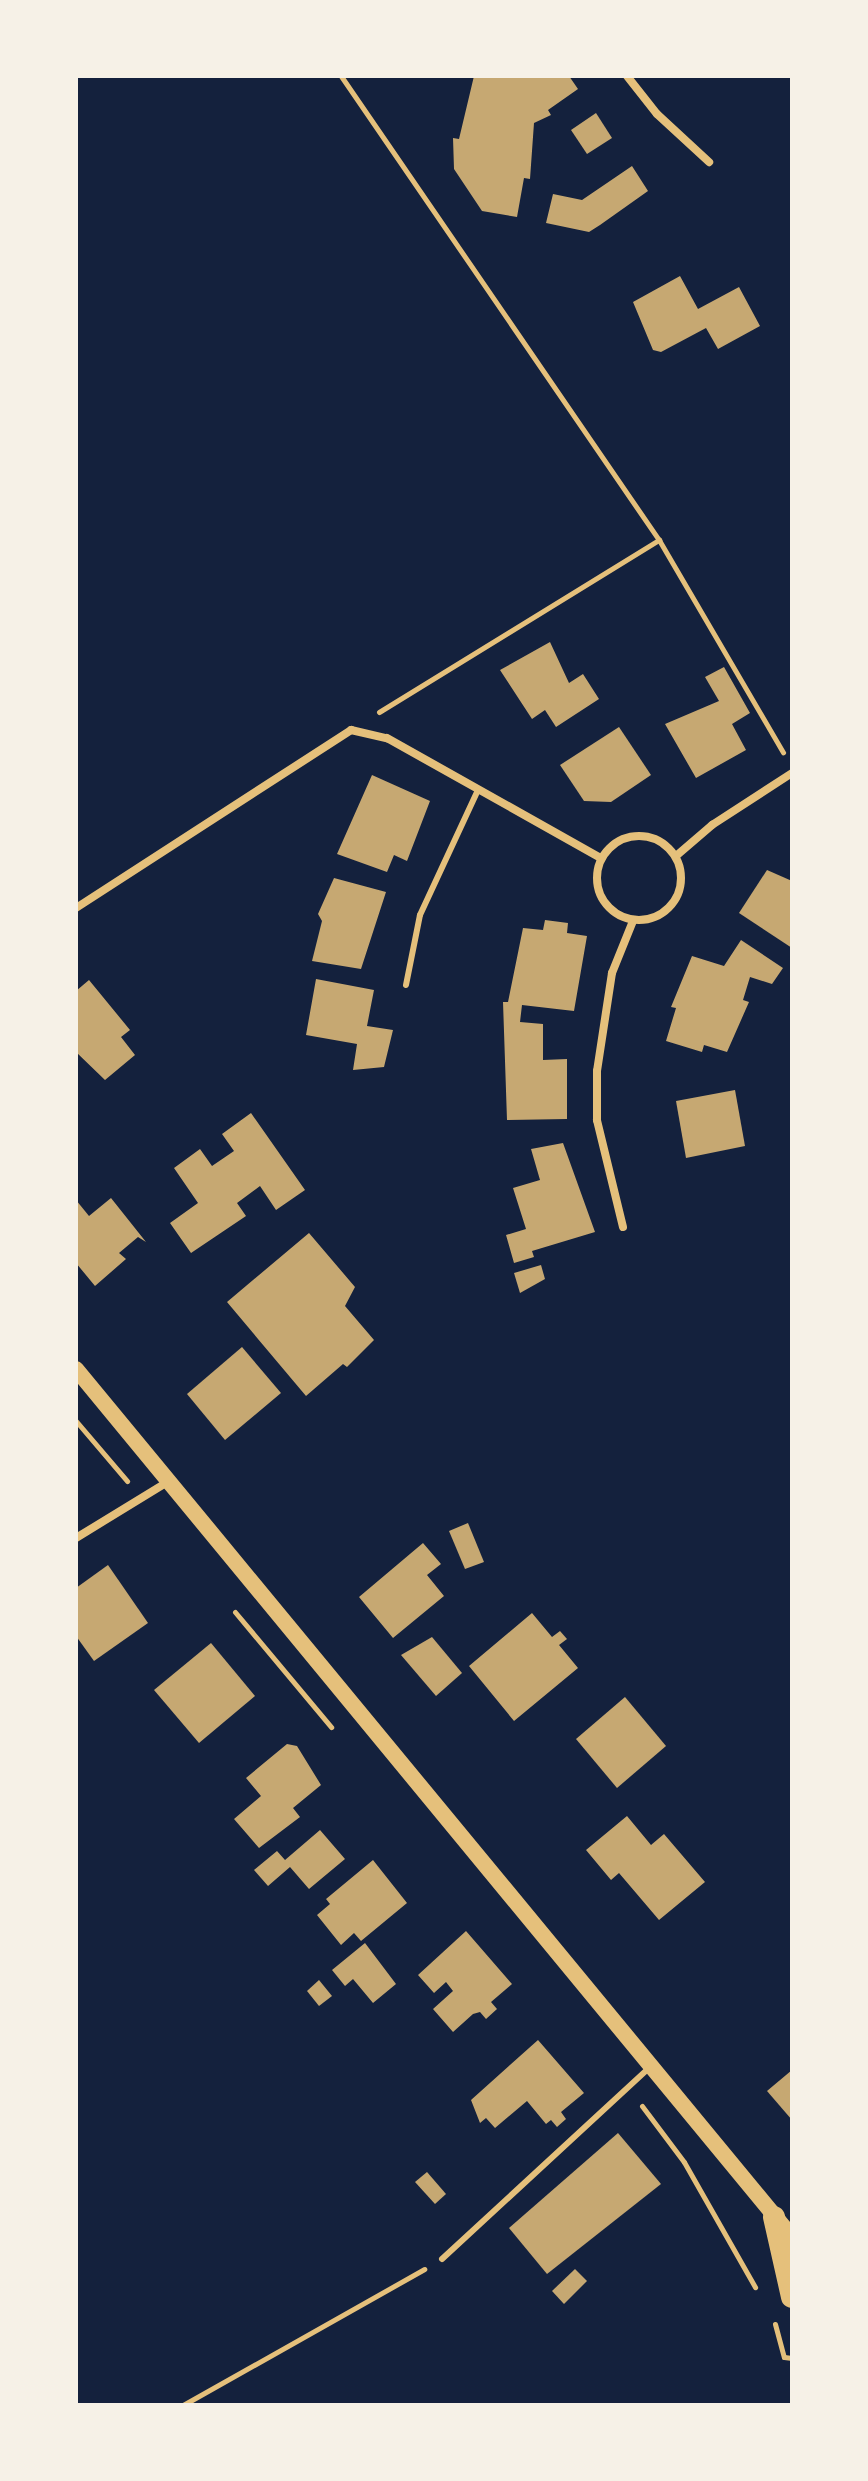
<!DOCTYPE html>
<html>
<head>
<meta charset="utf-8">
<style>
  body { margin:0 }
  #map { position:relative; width:868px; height:2481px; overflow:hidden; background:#14213d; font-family:"Fira Sans Condensed",sans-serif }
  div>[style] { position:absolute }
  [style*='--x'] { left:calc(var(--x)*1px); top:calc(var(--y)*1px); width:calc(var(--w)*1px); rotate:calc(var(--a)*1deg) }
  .building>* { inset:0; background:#c6a872 }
  .path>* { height:5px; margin:-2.5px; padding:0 2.5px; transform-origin:2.5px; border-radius:2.5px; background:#e5c07b }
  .service>* { height:6px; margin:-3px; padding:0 3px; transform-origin:3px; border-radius:3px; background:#e5c07b }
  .minor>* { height:8px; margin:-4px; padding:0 4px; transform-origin:4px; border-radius:4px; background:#e5c07b }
  .minor>.ring { margin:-4px; padding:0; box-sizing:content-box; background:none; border:8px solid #e5c07b; border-radius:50% }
  .secondary>* { height:16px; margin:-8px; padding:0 8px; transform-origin:8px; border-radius:8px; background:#e5c07b }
  .trunk>* { height:22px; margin:-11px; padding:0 11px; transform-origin:11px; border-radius:11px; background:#e5c07b }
  span { translate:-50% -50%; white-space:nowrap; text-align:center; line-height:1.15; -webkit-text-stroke:8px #f6f1e7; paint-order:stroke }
  .frame { position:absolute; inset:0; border:78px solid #f6f1e7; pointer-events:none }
</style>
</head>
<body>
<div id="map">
  <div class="building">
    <i style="clip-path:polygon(474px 76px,569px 76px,578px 89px,548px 110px,551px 115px,534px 123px,530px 179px,524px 178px,517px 217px,482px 211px,454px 169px,453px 138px,459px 139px)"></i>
    <i style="clip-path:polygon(596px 113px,612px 138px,587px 154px,571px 130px)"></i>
    <i style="clip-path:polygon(632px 166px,648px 191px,600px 225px,589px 232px,546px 223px,553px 194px,582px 200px)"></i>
    <i style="clip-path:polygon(680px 276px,698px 309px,739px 287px,760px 326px,718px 349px,706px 328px,661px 352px,653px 350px,633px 302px)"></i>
    <i style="clip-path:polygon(550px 642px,569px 683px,583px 674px,599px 699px,556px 727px,545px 710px,532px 719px,500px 670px)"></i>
    <i style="clip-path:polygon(724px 667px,750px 713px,732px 724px,746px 750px,696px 778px,665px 724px,719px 701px,705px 677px)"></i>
    <i style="clip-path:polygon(619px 727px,651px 775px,611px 802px,584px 801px,560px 765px)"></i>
    <i style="clip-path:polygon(372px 775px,430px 801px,407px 861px,394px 855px,387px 872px,337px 854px)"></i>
    <i style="clip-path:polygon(767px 870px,792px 881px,792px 948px,739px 913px)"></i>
    <i style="clip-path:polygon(334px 878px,386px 892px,361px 969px,312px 961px,322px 921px,318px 914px)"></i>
    <i style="clip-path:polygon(545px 920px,568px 923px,567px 933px,587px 936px,574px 1011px,522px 1005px,520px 1022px,543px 1024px,543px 1060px,567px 1059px,567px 1119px,507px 1120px,503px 1002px,508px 1002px,523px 928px,543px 930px)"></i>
    <i style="clip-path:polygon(741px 940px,783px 968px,772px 984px,750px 977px,743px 1000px,749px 1002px,727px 1052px,704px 1045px,702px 1052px,666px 1041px,676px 1008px,671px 1007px,692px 956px,724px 966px)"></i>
    <i style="clip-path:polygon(316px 979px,374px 990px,367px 1026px,393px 1030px,384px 1067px,353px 1070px,357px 1044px,306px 1035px)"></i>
    <i style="clip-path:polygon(89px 980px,130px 1030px,121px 1037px,135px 1055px,105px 1080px,76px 1052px,76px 991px)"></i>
    <i style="clip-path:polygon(735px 1090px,745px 1146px,686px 1158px,676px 1101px)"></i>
    <i style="clip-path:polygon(251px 1113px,305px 1190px,276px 1210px,260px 1186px,237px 1203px,246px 1216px,191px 1253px,170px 1223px,198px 1203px,174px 1168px,200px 1149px,212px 1166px,234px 1151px,222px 1134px)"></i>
    <i style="clip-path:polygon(563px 1143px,595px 1232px,532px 1251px,534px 1257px,514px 1263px,506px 1235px,526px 1229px,513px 1188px,540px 1180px,531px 1149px)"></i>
    <i style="clip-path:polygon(111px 1198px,146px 1242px,138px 1237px,119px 1253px,126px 1259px,95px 1286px,76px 1263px,76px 1200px,89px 1216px)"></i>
    <i style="clip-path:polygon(309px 1233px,355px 1287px,345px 1306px,374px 1340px,347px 1367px,343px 1364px,306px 1396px,227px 1302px)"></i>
    <i style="clip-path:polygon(541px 1265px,545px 1279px,520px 1293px,514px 1273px)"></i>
    <i style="clip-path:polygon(242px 1347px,281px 1393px,225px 1440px,187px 1394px)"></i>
    <i style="clip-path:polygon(468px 1523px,484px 1562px,465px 1569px,449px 1531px)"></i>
    <i style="clip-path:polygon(423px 1543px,441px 1564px,427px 1575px,444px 1596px,393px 1638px,359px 1597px)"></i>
    <i style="clip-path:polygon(108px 1565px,148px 1623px,94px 1661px,76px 1636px,76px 1588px)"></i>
    <i style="clip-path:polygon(532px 1613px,552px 1637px,560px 1631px,567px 1639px,559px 1645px,578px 1668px,514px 1721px,469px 1666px)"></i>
    <i style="clip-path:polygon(432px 1637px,462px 1673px,436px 1696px,401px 1655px)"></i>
    <i style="clip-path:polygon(211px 1643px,255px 1696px,199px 1743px,154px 1690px)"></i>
    <i style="clip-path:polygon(625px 1697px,666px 1746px,617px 1788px,576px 1739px)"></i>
    <i style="clip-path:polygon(287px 1744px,297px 1746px,321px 1785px,293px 1808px,300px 1817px,259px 1848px,234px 1819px,261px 1796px,246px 1778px)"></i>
    <i style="clip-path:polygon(627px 1816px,651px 1845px,664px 1834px,705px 1882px,659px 1920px,619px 1873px,611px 1880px,586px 1850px)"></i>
    <i style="clip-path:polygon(320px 1830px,345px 1859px,309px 1889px,290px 1867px,268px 1886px,254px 1870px,277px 1851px,285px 1860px)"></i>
    <i style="clip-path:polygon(373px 1860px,407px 1903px,361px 1941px,354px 1933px,341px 1945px,317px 1915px,330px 1904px,326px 1899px)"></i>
    <i style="clip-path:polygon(466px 1931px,512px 1984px,491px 2002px,497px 2009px,486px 2019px,480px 2012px,473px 2014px,453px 2032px,433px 2009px,453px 1991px,446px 1982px,434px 1993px,418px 1975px)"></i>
    <i style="clip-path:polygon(365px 1943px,396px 1984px,373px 2003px,353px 1979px,345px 1986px,332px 1970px)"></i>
    <i style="clip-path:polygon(319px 1980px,332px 1996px,319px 2006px,307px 1991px)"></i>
    <i style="clip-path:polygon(538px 2040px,584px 2093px,561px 2112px,566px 2119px,557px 2127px,551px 2120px,546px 2124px,527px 2101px,495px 2128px,486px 2118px,480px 2123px,471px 2100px)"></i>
    <i style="clip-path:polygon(792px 2070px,792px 2120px,767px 2091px)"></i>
    <i style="clip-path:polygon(618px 2133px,661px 2184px,547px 2274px,509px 2228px)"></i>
    <i style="clip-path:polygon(427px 2172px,446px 2194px,435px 2204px,415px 2182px)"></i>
    <i style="clip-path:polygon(575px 2269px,587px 2281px,564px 2304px,552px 2291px)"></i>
  </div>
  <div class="path">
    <i style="--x:341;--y:76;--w:563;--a:55.58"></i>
    <i style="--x:379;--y:712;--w:329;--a:-31.6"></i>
    <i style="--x:659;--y:540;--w:246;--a:59.7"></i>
    <i style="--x:76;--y:1421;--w:79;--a:49.6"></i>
    <i style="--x:235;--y:1612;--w:150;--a:50.1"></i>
    <i style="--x:642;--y:2106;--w:70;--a:53.1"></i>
    <i style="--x:684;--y:2162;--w:144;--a:60.4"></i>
    <i style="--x:775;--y:2324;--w:34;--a:75"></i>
    <i style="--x:784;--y:2357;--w:8;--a:7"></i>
    <i style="--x:183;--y:2405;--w:277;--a:-29.4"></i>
  </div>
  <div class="service">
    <i style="--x:406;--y:985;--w:71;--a:-78.7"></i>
    <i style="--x:420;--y:915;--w:138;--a:-65.1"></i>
    <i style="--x:442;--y:2259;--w:284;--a:-42.7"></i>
  </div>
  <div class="minor">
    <i style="--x:627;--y:76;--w:48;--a:51.7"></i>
    <i style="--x:657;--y:114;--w:71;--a:42.7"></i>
    <i class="ring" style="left:597px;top:836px;width:76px;height:76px"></i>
    <i style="--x:676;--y:856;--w:48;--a:-40.7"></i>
    <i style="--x:712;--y:825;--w:95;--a:-33"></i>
    <i style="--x:76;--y:908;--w:328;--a:-32.9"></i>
    <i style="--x:351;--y:730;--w:37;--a:13"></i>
    <i style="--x:387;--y:738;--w:245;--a:29.3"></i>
    <i style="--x:623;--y:1227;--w:110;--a:-103.7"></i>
    <i style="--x:597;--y:1120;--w:49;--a:-90"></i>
    <i style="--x:597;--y:1071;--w:99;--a:-81.3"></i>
    <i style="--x:612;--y:973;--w:56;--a:-68"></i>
    <i style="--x:76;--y:1538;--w:109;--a:-31.5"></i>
  </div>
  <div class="secondary">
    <i style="--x:76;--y:1369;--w:1125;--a:50.48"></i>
  </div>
  <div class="trunk">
    <i style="--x:774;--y:2217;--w:82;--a:77.3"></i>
  </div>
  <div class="frame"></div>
</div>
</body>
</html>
